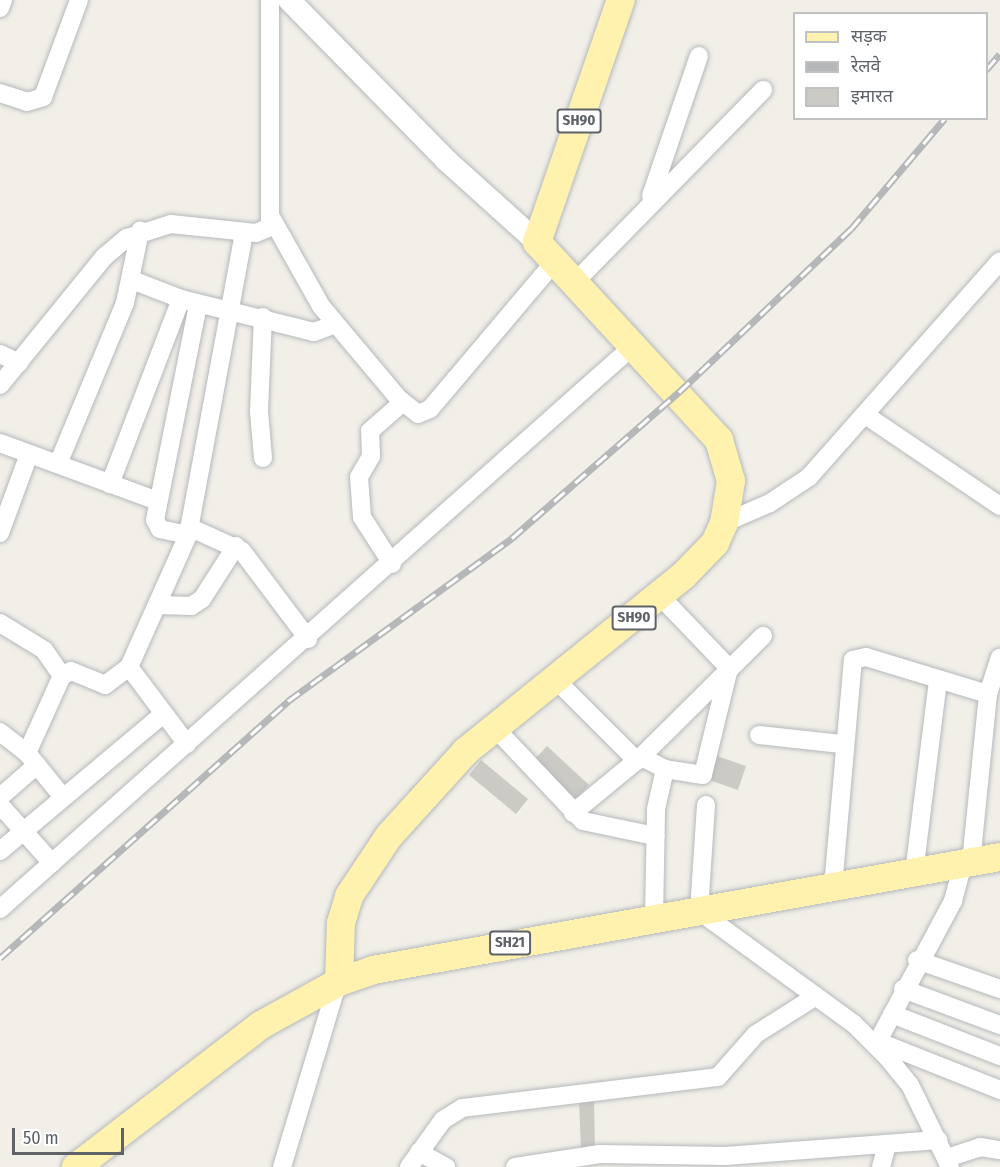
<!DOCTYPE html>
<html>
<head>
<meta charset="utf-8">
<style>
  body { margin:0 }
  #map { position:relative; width:1000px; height:1167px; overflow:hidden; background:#f1efe8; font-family:"Fira Sans Condensed","Noto Sans Devanagari",sans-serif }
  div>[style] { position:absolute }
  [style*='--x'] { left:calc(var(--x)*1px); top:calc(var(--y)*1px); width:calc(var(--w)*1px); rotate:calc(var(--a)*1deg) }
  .building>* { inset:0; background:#cccac5 }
  .roads { filter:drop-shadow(0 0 2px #b5b8bc) drop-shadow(0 0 2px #b5b8bc) }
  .minor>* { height:18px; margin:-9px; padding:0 9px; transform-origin:9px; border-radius:9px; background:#fff }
  .tertiary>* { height:22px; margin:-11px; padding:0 11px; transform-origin:11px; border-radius:11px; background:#fff }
  .primary>* { height:28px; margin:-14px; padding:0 14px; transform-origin:14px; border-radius:14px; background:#fff2af }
  .rail>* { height:7px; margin-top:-3.5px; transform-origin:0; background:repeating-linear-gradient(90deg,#fff 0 14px,#b6b7b8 0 28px); box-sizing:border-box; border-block:2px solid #b6b7b8 }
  span { translate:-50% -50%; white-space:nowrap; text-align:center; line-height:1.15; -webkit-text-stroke:6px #fff; paint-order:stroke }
  .shield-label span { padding:2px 4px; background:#fff; border:2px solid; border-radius:4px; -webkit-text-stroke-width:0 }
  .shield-label { font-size:15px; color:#5f6368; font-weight:700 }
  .legend { position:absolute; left:793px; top:12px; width:195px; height:108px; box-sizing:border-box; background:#fff; border:2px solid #bfc1c3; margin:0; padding:8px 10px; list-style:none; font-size:18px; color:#5f6368 }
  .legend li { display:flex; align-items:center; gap:12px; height:30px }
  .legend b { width:30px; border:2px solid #bfc1c3 }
  .scale { position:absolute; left:12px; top:1128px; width:112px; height:27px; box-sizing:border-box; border:3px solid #5f6368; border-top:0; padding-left:8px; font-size:18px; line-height:21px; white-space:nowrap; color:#5f6368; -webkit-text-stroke:4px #fff; paint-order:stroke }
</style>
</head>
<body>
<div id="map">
  <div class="building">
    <i style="clip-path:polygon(547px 746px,589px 785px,576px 799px,534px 760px)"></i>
    <i style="clip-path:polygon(717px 756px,746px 766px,738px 790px,709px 780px)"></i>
    <i style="clip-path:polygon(481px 760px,528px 799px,516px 814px,469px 775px)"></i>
    <i style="clip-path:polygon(594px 1099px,595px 1150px,581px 1151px,579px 1100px)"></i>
  </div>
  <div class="roads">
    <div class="minor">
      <i style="--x:0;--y:8;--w:9;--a:-69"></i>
      <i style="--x:0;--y:93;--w:28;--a:18"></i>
      <i style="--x:27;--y:102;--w:17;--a:-17"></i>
      <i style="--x:43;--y:97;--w:103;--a:-69.6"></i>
      <i style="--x:651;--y:196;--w:148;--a:-71.1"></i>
      <i style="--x:272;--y:219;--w:100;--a:60.6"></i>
      <i style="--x:321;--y:306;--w:121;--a:50"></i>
      <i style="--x:399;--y:399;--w:24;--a:38"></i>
      <i style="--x:418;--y:414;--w:13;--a:-23"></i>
      <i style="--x:430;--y:409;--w:194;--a:-49.8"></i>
      <i style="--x:132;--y:280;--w:53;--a:21.2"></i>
      <i style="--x:181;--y:299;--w:137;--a:13.9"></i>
      <i style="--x:314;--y:332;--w:23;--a:-20"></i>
      <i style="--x:575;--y:282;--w:269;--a:-45.6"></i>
      <i style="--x:0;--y:354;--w:21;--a:25"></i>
      <i style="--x:0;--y:385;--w:165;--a:-50.9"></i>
      <i style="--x:104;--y:257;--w:30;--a:-40"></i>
      <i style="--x:127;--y:238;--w:46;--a:-17.7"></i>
      <i style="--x:171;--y:224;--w:85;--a:6"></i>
      <i style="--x:256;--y:233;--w:15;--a:-23"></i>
      <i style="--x:270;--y:227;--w:227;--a:-90"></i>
      <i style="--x:867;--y:416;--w:161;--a:34.1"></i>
      <i style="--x:0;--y:443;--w:168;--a:20.2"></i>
      <i style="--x:263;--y:458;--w:47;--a:-94.9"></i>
      <i style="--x:259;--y:411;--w:94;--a:-87.6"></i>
      <i style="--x:58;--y:464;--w:174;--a:-67.4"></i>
      <i style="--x:125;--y:303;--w:74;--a:-78.2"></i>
      <i style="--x:110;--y:484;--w:198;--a:-69"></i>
      <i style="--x:724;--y:523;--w:50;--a:-23.5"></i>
      <i style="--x:770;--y:503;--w:47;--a:-33.7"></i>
      <i style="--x:809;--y:477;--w:288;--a:-48.5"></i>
      <i style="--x:189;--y:527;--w:58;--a:24.4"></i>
      <i style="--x:242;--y:551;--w:110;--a:53.1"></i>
      <i style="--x:0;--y:533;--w:84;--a:-69.8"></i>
      <i style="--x:188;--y:535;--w:29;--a:-168"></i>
      <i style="--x:160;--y:529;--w:10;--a:-119"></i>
      <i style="--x:155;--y:520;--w:220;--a:-78.7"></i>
      <i style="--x:392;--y:564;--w:56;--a:-122.6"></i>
      <i style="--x:362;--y:517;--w:40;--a:-94.3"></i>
      <i style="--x:359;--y:477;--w:24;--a:-60"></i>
      <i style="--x:371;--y:456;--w:25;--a:-92"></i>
      <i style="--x:370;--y:431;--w:44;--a:-41.3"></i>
      <i style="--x:660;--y:596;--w:100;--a:46.2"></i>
      <i style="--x:729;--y:668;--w:110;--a:103.7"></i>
      <i style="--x:703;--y:775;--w:38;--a:-171"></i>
      <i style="--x:159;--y:605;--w:32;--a:2"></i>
      <i style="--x:191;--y:606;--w:13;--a:-32"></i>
      <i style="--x:202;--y:599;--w:63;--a:-57.3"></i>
      <i style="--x:0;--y:623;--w:52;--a:31.5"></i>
      <i style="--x:44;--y:650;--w:32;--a:55"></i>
      <i style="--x:557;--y:681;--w:113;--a:45"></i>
      <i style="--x:494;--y:727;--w:129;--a:46.6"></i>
      <i style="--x:583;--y:821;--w:74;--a:11.8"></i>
      <i style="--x:0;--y:732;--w:34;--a:38"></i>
      <i style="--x:27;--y:753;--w:55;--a:50.9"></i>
      <i style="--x:759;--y:735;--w:83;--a:6.2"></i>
      <i style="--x:187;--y:744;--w:96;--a:-127"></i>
      <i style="--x:129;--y:667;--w:145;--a:-65.9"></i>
      <i style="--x:188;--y:535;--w:308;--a:-79.5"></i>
      <i style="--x:27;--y:753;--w:85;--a:-65.6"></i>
      <i style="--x:62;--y:676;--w:10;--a:-29"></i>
      <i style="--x:71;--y:671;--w:37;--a:22"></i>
      <i style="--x:105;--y:685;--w:30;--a:-37"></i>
      <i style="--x:0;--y:797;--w:49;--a:-40.9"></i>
      <i style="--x:0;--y:805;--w:78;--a:48.1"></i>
      <i style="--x:706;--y:805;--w:106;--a:93.8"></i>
      <i style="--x:699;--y:911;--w:192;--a:36.1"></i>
      <i style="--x:854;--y:1024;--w:48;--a:45"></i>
      <i style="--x:888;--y:1058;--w:35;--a:51"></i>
      <i style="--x:910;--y:1085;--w:91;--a:64"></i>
      <i style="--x:573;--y:813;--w:88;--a:-39.5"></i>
      <i style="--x:0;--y:851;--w:213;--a:-40"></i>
      <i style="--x:971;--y:862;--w:169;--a:-84.2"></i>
      <i style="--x:988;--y:694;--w:38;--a:-72"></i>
      <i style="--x:914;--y:873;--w:195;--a:-82.9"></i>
      <i style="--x:833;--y:887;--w:228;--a:-85"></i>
      <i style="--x:853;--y:660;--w:13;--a:-13"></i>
      <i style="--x:866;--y:657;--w:127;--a:16.9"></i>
      <i style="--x:0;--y:909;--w:847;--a:-41.65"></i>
      <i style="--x:654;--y:917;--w:108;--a:-88.9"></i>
      <i style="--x:656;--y:809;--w:41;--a:-77.3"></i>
      <i style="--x:665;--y:769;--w:27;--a:-153"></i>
      <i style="--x:641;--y:757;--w:172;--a:-44.8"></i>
      <i style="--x:917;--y:960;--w:88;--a:19.3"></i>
      <i style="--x:903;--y:989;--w:103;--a:20.4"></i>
      <i style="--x:892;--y:1014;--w:116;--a:21.3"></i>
      <i style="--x:874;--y:1040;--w:136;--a:21.6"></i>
      <i style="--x:878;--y:1041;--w:159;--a:-61.8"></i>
      <i style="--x:953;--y:901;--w:38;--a:-75"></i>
      <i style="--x:419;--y:1152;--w:31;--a:29"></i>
      <i style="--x:947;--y:1158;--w:35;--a:-18"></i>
      <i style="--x:980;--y:1147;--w:20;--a:9"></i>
      <i style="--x:282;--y:1167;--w:193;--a:-73.2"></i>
      <i style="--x:409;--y:1167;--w:58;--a:-54.1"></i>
      <i style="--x:443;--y:1120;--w:22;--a:-32"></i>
      <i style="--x:462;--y:1108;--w:258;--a:-6.9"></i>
      <i style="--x:718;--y:1077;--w:57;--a:-48.5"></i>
      <i style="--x:756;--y:1034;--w:71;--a:-32.3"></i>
      <i style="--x:515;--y:1167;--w:86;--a:-8.7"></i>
      <i style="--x:600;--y:1154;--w:125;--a:0.9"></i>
      <i style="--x:725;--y:1156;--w:214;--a:-4.3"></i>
      <i style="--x:881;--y:1167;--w:24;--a:-75"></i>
    </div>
    <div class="tertiary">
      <i style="--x:289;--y:0;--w:224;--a:45.5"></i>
      <i style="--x:446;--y:160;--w:122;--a:42"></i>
    </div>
    <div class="primary">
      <i style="--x:339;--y:982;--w:59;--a:-88.1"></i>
      <i style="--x:341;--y:923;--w:28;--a:-73"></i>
      <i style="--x:349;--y:896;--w:72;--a:-56.3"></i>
      <i style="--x:389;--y:836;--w:115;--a:-47.8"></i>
      <i style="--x:466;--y:751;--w:279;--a:-38.9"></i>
      <i style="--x:683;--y:576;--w:46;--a:-45.9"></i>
      <i style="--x:715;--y:543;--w:22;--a:-66"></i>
      <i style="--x:724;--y:523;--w:43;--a:-80.5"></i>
      <i style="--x:731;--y:481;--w:43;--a:-106.3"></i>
      <i style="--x:719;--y:440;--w:269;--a:-132.6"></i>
      <i style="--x:537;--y:242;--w:256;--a:-70.9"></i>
      <i style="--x:76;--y:1167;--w:233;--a:-37.5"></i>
      <i style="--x:261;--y:1025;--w:89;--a:-28.9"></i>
      <i style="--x:339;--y:982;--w:36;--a:-19"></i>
      <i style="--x:373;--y:970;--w:637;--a:-10.22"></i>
    </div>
  </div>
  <div class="rail">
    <i style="--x:986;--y:70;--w:21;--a:-49"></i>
    <i style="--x:0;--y:958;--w:386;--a:-41.7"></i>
    <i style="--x:288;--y:701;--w:277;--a:-36"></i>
    <i style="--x:512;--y:538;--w:222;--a:-41.2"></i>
    <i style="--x:679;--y:392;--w:237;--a:-43.5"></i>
    <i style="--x:851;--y:229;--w:145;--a:-49.7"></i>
  </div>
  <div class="shield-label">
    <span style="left:579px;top:121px">SH90</span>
    <span style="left:634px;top:618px">SH90</span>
    <span style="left:510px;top:943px">SH21</span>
  </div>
  <ul class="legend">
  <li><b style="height:8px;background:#fff2af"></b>सड़क</li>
  <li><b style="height:8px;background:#b6b7b8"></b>रेलवे</li>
  <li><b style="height:16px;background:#cccac5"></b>इमारत</li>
  </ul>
  <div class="scale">50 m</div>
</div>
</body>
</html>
